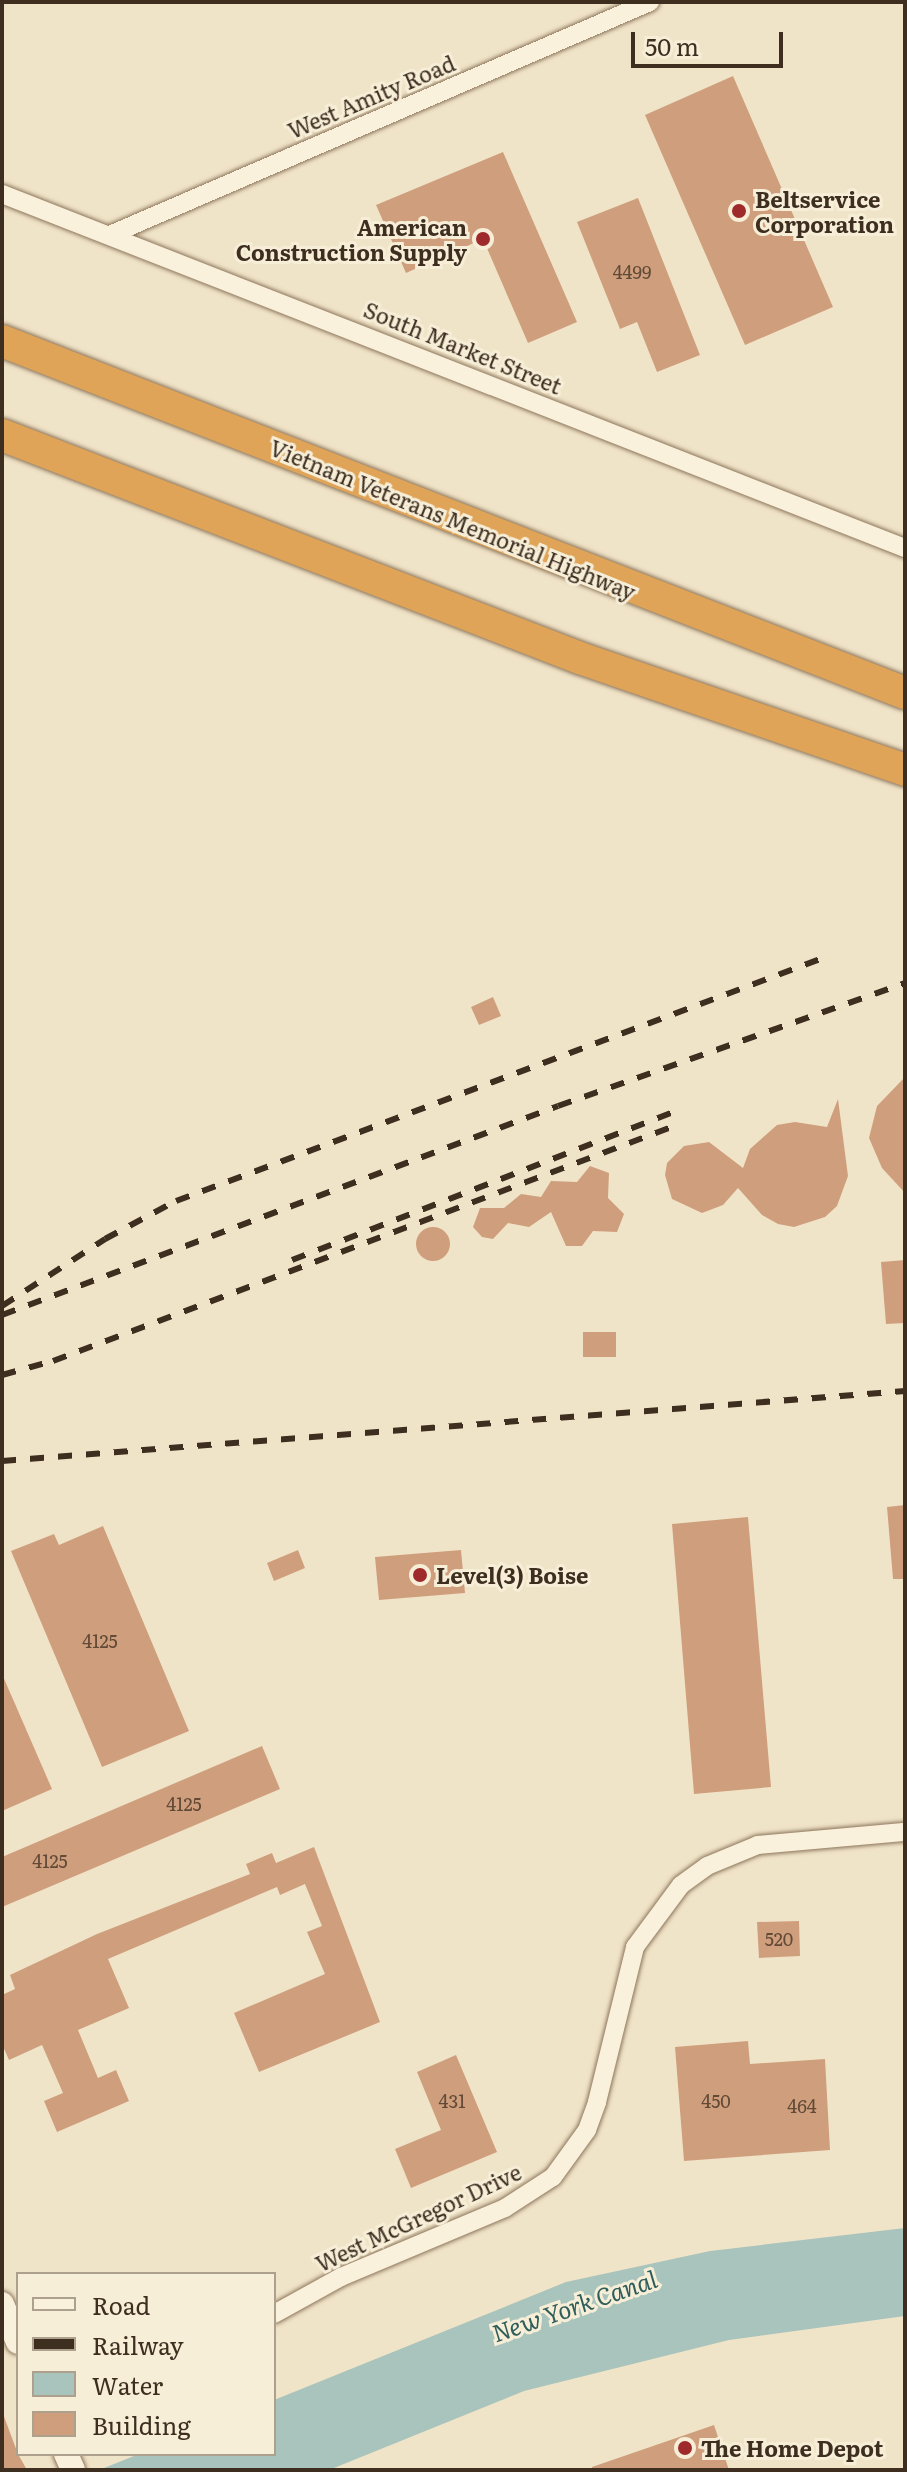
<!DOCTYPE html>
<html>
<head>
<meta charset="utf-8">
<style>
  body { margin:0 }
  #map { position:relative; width:907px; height:2472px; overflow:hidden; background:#f0e4c8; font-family:Literata,serif }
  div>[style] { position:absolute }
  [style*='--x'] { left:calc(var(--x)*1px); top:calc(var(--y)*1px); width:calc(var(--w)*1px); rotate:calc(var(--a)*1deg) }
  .water>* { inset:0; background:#a9c4bc }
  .building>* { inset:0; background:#cf9f7d }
  .round { border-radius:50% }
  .roads { filter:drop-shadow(0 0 2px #8d765c) drop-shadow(0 0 2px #8d765c) }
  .street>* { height:18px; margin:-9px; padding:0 9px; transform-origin:9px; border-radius:9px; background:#faf1dc }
  .secondary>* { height:24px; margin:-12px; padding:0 12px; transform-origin:12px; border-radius:12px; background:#faf1dc }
  .highway>* { height:32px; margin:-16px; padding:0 16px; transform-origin:16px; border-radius:16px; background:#e0a458 }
  .rail>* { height:6px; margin-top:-3px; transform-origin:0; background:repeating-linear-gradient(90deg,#3d2e20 0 14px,transparent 0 28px) }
  .dots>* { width:22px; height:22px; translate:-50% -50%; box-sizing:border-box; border:4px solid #f7eed8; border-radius:50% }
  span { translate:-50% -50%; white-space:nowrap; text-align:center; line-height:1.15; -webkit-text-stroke:6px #f7eed8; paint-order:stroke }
  .number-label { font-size:18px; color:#624a37 }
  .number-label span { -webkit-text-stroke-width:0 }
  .street-label { font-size:22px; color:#3d2e20 }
  .poi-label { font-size:22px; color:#3d2e20; font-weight:700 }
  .left { translate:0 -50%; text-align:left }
  .right { translate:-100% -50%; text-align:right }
  .water-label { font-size:24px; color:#2f5d5a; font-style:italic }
  .frame { position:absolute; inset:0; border:4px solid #3d2e20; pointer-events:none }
  .legend { position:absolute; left:16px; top:2272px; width:260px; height:184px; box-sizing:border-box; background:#f7eed8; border:2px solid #ada18e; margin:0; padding:10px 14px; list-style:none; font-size:24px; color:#3d2e20 }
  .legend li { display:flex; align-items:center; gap:16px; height:40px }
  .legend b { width:40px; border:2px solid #ada18e }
  .scale { position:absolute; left:631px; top:32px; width:152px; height:36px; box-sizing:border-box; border:4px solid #3d2e20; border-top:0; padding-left:10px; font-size:24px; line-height:28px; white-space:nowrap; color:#3d2e20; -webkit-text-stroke:6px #f7eed8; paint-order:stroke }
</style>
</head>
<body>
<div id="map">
  <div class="water">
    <i style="clip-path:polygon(905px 2228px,905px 2316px,729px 2340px,524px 2391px,329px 2470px,99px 2470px,139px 2454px,274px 2454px,274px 2400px,566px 2282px,710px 2251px)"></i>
  </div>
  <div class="building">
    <i style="clip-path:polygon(733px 76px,833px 307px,745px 345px,645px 115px)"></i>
    <i style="clip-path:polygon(503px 152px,577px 322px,528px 343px,483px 239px,406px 273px,376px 205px)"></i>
    <i style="clip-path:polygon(638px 198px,700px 355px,657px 372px,637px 322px,620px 329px,577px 222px)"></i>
    <i style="clip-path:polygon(493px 997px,501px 1016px,479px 1025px,471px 1007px)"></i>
    <i style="clip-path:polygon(905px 1077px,905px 1193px,882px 1168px,869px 1138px,877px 1106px)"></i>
    <i style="clip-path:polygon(838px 1099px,848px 1176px,837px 1206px,825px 1217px,794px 1227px,778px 1224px,762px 1215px,738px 1188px,723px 1205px,702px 1213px,672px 1199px,665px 1175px,667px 1163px,684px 1146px,709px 1142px,743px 1168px,750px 1149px,777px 1125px,795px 1122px,827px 1127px)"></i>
    <i style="clip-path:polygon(590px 1166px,609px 1173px,608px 1198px,624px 1214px,617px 1232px,593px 1231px,582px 1246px,566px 1246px,551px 1212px,529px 1227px,508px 1223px,493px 1239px,482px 1237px,473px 1227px,480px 1208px,504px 1208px,521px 1194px,541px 1197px,551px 1181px,577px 1182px)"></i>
    <i class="round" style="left:416px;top:1227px;width:34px;height:34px"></i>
    <i style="clip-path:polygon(905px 1260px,905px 1323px,886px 1324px,881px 1262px)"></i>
    <i style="clip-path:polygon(583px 1332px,616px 1332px,616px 1357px,583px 1357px)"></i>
    <i style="clip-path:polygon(905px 1505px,905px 1579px,893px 1579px,887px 1507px)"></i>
    <i style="clip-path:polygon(748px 1517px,771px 1787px,694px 1794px,672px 1524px)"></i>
    <i style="clip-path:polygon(103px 1526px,189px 1731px,102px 1767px,11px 1551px,54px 1534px,59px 1545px)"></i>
    <i style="clip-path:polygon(298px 1550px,305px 1568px,274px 1581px,267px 1563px)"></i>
    <i style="clip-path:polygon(461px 1550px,465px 1593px,379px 1600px,375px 1557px)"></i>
    <i style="clip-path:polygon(2px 1674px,52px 1789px,2px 1811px)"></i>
    <i style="clip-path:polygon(262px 1746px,280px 1789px,2px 1907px,2px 1857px)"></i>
    <i style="clip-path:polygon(314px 1847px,380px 2022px,259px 2072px,234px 2013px,325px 1974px,307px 1932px,322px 1926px,305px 1884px,280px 1895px,277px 1887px,108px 1959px,129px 2008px,78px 2030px,98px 2078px,116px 2070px,129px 2101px,57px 2132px,44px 2101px,63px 2093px,42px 2045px,9px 2060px,2px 2044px,2px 1995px,15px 1989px,10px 1975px,97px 1934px,250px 1874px,246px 1864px,272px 1853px,276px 1863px)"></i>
    <i style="clip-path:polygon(799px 1921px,800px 1956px,759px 1958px,757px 1922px)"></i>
    <i style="clip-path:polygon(748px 2041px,750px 2064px,825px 2059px,830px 2150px,684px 2161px,675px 2047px)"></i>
    <i style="clip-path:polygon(456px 2055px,497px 2152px,411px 2188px,395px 2149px,441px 2130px,417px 2072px)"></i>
    <i style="clip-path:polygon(2px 2411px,18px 2454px,27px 2470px,2px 2470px)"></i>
    <i style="clip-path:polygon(714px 2425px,729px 2470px,592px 2470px,592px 2467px)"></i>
  </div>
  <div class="roads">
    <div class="street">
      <i style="--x:2;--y:194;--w:970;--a:21.41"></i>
      <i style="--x:112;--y:234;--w:586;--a:-23.33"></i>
      <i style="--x:274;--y:2314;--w:77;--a:-28.9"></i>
      <i style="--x:341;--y:2277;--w:178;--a:-22.8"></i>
      <i style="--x:505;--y:2208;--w:57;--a:-32.9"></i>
      <i style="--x:553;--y:2177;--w:58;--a:-54.1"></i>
      <i style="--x:587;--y:2130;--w:30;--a:-70"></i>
      <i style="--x:597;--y:2102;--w:160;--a:-76.2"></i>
      <i style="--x:635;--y:1947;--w:77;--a:-53.4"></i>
      <i style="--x:681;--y:1885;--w:32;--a:-36"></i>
      <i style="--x:707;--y:1866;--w:55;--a:-22.4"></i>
      <i style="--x:758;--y:1845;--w:148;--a:-5.1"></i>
    </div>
    <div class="secondary">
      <i style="--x:2;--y:2304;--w:41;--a:67.2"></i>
      <i style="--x:66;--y:2454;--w:17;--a:66"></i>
    </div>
    <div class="highway">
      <i style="--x:2;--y:341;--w:969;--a:21.3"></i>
      <i style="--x:2;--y:435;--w:620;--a:21.1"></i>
      <i style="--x:580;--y:658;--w:344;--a:19"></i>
    </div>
  </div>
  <div class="rail">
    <i style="--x:292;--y:1260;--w:407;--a:-21.2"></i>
    <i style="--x:2;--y:1306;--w:123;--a:-33"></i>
    <i style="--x:105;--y:1239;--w:81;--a:-28.2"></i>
    <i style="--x:176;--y:1201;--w:697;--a:-20.59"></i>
    <i style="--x:2;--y:1315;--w:594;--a:-20.6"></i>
    <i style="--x:558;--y:1106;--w:368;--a:-19.5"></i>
    <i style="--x:2;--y:1375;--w:53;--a:-15.4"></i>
    <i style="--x:53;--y:1361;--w:667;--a:-20.72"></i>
    <i style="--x:2;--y:1461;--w:906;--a:-4.43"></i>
  </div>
  <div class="dots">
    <i style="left:739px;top:211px;background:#9e2a2b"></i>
    <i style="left:483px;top:239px;background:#9e2a2b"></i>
    <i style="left:420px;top:1575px;background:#9e2a2b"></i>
    <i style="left:685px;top:2448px;background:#9e2a2b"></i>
  </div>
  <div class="number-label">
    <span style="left:632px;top:272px">4499</span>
    <span style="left:100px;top:1641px">4125</span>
    <span style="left:184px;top:1804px">4125</span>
    <span style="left:50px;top:1861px">4125</span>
    <span style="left:779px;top:1939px">520</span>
    <span style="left:452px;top:2101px">431</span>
    <span style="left:716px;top:2101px">450</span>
    <span style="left:802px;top:2106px">464</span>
  </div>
  <div class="street-label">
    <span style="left:371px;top:96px;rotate:-23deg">West Amity Road</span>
    <span style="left:463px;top:347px;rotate:22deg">South Market Street</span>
    <span style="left:453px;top:519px;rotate:22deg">Vietnam Veterans Memorial Highway</span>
    <span style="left:418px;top:2217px;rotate:-25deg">West McGregor Drive</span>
  </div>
  <div class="poi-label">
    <span class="left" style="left:755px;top:211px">Beltservice<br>Corporation</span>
    <span class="right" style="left:467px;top:239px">American<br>Construction Supply</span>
    <span class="left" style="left:436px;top:1575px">Level(3) Boise</span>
    <span class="left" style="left:701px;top:2448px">The Home Depot</span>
  </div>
  <div class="water-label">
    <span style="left:574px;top:2305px;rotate:-19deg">New York Canal</span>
  </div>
  <div class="frame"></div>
  <ul class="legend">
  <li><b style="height:10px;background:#faf1dc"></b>Road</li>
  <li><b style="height:10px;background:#3d2e20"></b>Railway</li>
  <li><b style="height:22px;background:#a9c4bc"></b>Water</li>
  <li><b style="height:22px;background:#cf9f7d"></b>Building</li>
  </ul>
  <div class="scale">50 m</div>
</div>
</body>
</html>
